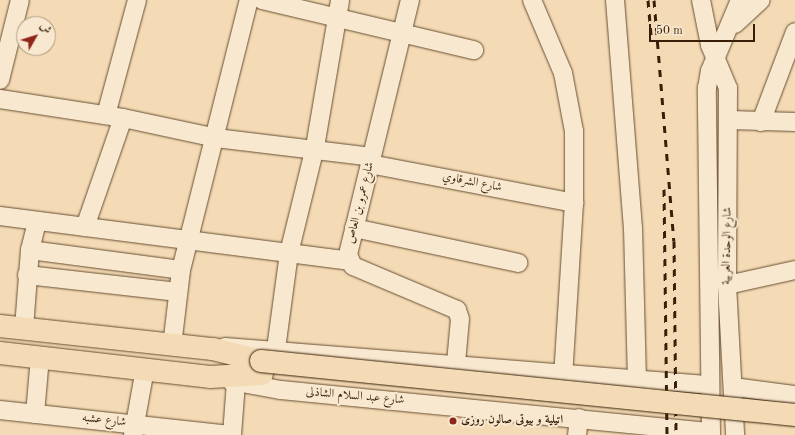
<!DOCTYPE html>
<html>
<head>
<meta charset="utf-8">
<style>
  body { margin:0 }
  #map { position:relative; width:795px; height:435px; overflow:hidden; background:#f4dbb5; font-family:"Old Standard TT",Amiri,serif }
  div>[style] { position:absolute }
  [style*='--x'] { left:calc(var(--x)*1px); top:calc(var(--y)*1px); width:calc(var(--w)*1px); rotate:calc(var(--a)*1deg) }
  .roads { filter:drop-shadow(0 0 1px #684e32) drop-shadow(0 0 1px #684e32) }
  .minor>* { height:18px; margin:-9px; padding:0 9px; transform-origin:9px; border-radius:9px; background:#f8e8cf }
  .major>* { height:22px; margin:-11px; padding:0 11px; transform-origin:11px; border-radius:11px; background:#f4dbb5 }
  .rail>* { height:3px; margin-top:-1.5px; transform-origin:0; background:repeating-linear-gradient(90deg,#391f07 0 7px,transparent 0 14px) }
  .bridges { filter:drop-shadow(0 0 1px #391f07) drop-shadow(0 0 1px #391f07) }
  .major-bridge>* { height:22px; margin:-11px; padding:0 11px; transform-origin:11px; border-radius:11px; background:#f4dbb5 }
  .dots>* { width:11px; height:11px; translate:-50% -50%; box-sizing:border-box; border:2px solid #f8e8cf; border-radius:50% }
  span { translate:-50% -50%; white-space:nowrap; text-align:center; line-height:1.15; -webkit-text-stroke:4px #f8e8cf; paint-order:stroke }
  .street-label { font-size:12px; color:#391f07 }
  .poi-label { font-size:12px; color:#391f07; font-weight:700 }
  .left { translate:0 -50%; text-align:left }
  .north { position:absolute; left:16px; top:16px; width:40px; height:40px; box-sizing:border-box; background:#f8e8cf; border:1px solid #ac987f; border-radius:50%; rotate:51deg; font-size:11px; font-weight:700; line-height:16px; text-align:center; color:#391f07 }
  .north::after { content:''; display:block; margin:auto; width:14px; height:18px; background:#8f2418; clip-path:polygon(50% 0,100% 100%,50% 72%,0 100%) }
  .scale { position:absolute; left:649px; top:24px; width:106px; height:18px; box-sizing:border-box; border:2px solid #391f07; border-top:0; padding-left:5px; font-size:12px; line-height:14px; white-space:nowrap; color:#391f07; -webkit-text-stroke:3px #f8e8cf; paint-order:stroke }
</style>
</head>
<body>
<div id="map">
  <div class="roads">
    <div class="minor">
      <i style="--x:262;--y:0;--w:218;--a:13.3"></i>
      <i style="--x:410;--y:0;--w:262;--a:103.7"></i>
      <i style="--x:348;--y:255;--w:12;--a:66"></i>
      <i style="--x:353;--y:266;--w:113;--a:22.9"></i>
      <i style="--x:457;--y:310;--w:9;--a:72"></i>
      <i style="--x:460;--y:319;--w:44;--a:95.2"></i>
      <i style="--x:532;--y:0;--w:79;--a:67"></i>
      <i style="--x:563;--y:73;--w:59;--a:79.3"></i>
      <i style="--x:574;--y:131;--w:72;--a:90"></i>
      <i style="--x:574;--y:203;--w:173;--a:93.6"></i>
      <i style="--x:615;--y:0;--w:229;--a:85.5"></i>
      <i style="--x:633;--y:228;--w:154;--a:88.5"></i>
      <i style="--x:701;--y:0;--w:46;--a:78.7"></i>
      <i style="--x:710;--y:45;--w:47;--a:67.3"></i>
      <i style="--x:728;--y:88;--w:197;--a:90.3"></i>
      <i style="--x:727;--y:285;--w:150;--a:86.9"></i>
      <i style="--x:735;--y:24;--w:35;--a:-43"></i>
      <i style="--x:0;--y:80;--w:82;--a:-76"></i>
      <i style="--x:0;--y:99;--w:124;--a:8.8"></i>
      <i style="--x:123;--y:118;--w:95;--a:12.1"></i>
      <i style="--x:216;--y:138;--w:157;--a:6.9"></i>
      <i style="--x:106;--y:115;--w:119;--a:-74.9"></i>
      <i style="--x:730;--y:120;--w:65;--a:1.8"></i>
      <i style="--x:761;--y:122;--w:96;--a:-69.3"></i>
      <i style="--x:370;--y:164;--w:208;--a:10.8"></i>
      <i style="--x:0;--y:216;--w:352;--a:7.3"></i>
      <i style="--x:85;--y:227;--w:115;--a:-70.8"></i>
      <i style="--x:354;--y:228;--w:168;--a:12"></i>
      <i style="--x:30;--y:250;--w:152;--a:7.5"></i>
      <i style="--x:27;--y:275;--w:152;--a:6.4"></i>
      <i style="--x:727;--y:285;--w:70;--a:-12.4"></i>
      <i style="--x:24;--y:328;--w:78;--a:-85.6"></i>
      <i style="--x:30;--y:250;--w:29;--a:-76"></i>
      <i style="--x:172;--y:346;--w:77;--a:-83.2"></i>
      <i style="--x:181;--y:270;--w:278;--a:-75.9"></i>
      <i style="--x:225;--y:347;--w:486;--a:4.5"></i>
      <i style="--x:276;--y:349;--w:97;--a:-82.3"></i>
      <i style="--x:289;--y:253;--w:109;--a:-76.2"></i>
      <i style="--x:315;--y:147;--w:149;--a:-80.3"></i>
      <i style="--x:231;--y:381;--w:51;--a:10.2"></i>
      <i style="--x:281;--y:390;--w:432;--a:5.6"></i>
      <i style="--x:733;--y:387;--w:63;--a:7.4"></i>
      <i style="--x:0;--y:410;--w:232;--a:6.2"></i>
      <i style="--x:35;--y:414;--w:57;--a:-85"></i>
      <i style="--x:133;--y:435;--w:67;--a:-79.7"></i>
      <i style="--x:232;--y:435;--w:53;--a:-85.7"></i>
      <i style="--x:577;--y:435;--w:17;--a:-83"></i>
      <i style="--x:711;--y:435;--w:347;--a:-90.7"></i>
      <i style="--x:707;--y:88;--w:17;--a:-80"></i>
      <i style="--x:710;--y:71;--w:77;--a:-67.1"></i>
    </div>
    <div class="major">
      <i style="--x:0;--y:326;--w:214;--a:6.2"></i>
      <i style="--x:213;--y:349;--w:49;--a:14"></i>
      <i style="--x:0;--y:353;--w:211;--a:6.5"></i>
      <i style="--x:210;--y:377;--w:52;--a:-3.3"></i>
    </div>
  </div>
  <div class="rail">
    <i style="--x:648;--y:0;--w:36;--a:85"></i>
    <i style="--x:654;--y:0;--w:242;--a:85.3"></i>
    <i style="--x:674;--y:241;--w:194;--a:89.4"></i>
    <i style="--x:664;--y:189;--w:246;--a:89.3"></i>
  </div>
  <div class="bridges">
    <div class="major-bridge">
      <i style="--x:261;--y:361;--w:537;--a:5.77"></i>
    </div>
  </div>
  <div class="dots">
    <i style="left:453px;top:421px;background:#8f2418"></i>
  </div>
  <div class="street-label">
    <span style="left:472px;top:183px;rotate:11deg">شارع الشرقاوي</span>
    <span style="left:361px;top:203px;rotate:-76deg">شارع عمرو بن العاص</span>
    <span style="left:728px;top:246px;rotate:-89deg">شارع الوحدة العربية</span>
    <span style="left:355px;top:397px;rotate:5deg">شارع عبد السلام الشاذلى</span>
    <span style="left:104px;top:421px;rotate:6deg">شارع عشبه</span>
  </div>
  <div class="poi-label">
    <span class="left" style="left:461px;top:421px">اتيلية و بيوتى صالون روزى</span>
  </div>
  <div class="north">ش</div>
  <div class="scale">50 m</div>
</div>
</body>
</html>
